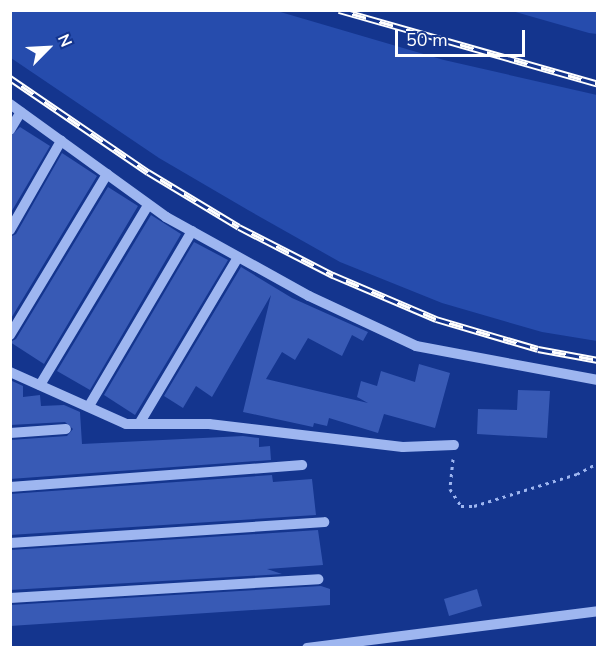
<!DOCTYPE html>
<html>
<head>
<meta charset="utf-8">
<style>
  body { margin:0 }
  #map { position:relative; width:608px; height:658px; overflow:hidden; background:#14358e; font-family:"Nunito Sans",sans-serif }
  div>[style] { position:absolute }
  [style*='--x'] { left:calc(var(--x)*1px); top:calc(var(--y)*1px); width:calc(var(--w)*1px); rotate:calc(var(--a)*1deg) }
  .green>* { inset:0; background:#264cad }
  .building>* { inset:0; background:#385ab5 }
  .path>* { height:3px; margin-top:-1.5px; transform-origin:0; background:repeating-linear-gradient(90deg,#9eb6f0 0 3px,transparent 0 7.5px) }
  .minor>* { height:10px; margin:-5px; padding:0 5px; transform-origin:5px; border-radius:5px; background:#9eb6f0 }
  .rail>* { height:7px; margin-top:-3.5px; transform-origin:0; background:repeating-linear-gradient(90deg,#14358e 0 14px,#fff 0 28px); box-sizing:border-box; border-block:2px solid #fff }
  span { translate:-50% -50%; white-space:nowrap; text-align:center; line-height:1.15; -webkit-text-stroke:6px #14358e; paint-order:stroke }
  .frame { position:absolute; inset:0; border:12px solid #fff; pointer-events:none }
  .north { position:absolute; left:18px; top:18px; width:60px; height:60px; -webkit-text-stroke:4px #14358e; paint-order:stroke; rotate:66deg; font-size:16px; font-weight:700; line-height:24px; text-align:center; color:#fff }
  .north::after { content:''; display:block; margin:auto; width:21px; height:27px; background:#fff; clip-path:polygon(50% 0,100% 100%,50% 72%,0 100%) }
  .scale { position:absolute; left:395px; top:30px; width:130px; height:27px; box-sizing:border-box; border:3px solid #fff; border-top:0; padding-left:8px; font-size:18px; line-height:21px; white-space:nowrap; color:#fff; -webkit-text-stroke:4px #14358e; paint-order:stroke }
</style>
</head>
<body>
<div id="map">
  <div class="green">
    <i style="clip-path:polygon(10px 11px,277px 11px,444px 60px,597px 95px,597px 341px,542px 332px,442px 303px,340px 262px,248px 210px,159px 158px,11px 58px)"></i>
    <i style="clip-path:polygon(512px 11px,597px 11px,597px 34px,589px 33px)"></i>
  </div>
  <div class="building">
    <i style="clip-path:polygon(20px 127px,50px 146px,10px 214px,10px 137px)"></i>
    <i style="clip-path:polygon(62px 153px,97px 176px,10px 320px,10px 237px,16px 234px)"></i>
    <i style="clip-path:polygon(108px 187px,138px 206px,44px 364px,10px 342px,16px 339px)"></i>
    <i style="clip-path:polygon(151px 215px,181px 234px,90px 390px,57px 371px)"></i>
    <i style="clip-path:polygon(194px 242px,228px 260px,135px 415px,104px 395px)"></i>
    <i style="clip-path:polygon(241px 267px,292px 298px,368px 332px,363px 341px,352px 335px,342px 356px,308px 338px,295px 360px,282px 352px,266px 379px,368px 403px,357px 397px,361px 381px,377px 386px,381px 371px,415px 382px,419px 364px,450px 373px,435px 428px,384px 414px,378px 433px,329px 418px,327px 426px,314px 423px,313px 427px,243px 412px,271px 295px,212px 397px,196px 386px,183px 408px,164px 396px)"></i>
    <i style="clip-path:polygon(10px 380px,23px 386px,23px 397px,40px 395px,41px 406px,64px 405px,80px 412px,82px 444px,243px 436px,259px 438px,259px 447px,270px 446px,271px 460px,10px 479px,10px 440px,67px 436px,73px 429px,65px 422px,10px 425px)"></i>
    <i style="clip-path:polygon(518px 390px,550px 391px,547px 438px,477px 434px,478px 409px,517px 410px)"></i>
    <i style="clip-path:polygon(272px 475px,273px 482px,312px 479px,316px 515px,10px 535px,10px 494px)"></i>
    <i style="clip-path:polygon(318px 530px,323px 565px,267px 569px,282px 574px,10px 590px,10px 550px)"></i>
    <i style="clip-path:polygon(321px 586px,330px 589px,330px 605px,10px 626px,10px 605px)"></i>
    <i style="clip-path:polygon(477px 589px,482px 606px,449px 616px,444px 599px)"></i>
  </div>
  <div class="path">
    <i style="--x:453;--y:459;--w:30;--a:96"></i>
    <i style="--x:450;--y:489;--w:20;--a:57"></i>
    <i style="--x:461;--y:506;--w:13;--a:0"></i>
    <i style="--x:474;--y:506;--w:108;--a:-17.3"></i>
    <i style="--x:577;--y:474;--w:24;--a:-28"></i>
  </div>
  <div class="minor">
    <i style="--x:10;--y:104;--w:193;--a:35.9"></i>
    <i style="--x:166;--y:217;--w:163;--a:28.9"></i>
    <i style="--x:309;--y:296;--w:118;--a:25"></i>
    <i style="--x:416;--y:346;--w:185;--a:10.6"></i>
    <i style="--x:10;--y:130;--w:21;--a:-59"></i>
    <i style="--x:10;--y:230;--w:103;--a:-60.2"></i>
    <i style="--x:10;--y:335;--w:188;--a:-58.9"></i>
    <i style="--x:10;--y:372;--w:127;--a:24.1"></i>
    <i style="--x:126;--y:424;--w:83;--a:0"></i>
    <i style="--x:209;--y:424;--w:195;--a:6.8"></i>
    <i style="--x:403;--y:447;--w:51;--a:-2.2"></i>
    <i style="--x:40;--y:385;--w:210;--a:-59"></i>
    <i style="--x:89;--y:406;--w:203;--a:-59.5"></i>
    <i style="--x:139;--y:424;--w:194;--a:-59.3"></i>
    <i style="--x:10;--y:433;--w:56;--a:-4.1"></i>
    <i style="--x:10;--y:487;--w:293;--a:-4.3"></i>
    <i style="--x:10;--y:543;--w:315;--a:-3.8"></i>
    <i style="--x:10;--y:598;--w:309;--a:-3.5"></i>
    <i style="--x:307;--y:648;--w:293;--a:-7.2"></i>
  </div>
  <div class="rail">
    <i style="--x:339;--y:10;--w:269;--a:15.9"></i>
    <i style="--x:10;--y:78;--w:167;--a:34.3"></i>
    <i style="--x:148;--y:172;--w:106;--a:31.1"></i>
    <i style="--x:239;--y:227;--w:106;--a:27.1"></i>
    <i style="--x:333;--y:275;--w:112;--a:23.1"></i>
    <i style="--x:436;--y:319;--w:106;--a:16.4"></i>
    <i style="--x:538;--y:349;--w:61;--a:10.4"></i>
  </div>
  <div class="frame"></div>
  <div class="north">N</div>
  <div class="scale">50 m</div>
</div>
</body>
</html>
